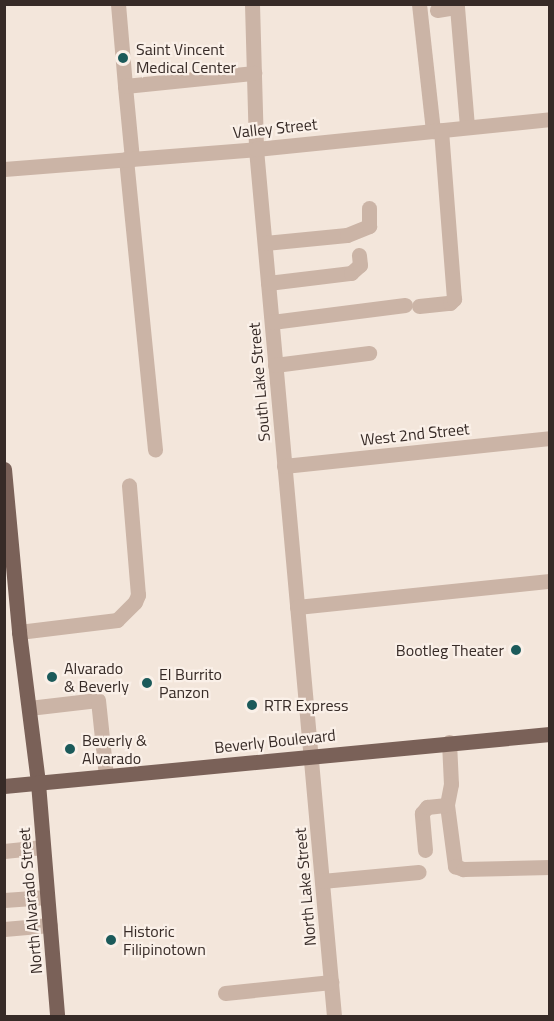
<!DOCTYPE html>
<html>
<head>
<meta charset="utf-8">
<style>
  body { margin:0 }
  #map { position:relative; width:554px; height:1021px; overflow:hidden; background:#f3e6db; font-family:"Titillium Web",sans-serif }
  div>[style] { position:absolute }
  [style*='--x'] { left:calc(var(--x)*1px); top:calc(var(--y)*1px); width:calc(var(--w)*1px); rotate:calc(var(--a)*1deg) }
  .minor>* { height:15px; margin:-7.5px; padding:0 7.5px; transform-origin:7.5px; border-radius:7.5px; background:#cbb4a6 }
  .major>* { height:15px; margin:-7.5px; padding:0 7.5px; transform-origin:7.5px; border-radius:7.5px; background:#7a6158 }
  .dots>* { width:16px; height:16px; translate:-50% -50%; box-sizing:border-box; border:3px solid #faf0e8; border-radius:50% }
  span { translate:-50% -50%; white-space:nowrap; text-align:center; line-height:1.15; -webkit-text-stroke:4.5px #faf0e8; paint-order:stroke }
  .poi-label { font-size:16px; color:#372b27 }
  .left { translate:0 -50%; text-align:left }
  .right { translate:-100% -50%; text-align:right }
  .street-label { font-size:16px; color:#372b27 }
  .frame { position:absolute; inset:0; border:6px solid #372b27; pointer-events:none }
</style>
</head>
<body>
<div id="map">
  <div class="minor">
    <i style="--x:118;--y:4;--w:82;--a:85.1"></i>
    <i style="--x:252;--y:4;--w:145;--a:88.4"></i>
    <i style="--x:256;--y:149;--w:871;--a:84.86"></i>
    <i style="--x:419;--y:4;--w:128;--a:83.7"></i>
    <i style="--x:437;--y:10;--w:20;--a:-9"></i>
    <i style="--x:457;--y:7;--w:120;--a:85.2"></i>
    <i style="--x:126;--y:159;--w:292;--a:84.3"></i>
    <i style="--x:132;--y:159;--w:73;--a:-95.5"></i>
    <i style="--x:125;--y:86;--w:130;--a:-5.8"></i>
    <i style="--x:4;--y:169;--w:253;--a:-4.5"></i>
    <i style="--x:256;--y:149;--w:296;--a:-5.8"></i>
    <i style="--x:265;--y:243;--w:82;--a:-5.6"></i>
    <i style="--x:347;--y:235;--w:24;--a:-22"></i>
    <i style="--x:369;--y:226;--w:18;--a:-90"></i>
    <i style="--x:268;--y:283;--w:84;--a:-6.9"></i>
    <i style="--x:351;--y:273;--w:12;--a:-42"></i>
    <i style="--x:360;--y:265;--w:10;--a:-96"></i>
    <i style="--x:419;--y:306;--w:31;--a:-6"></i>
    <i style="--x:450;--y:303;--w:6;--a:-45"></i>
    <i style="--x:454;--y:299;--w:169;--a:-94.4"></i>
    <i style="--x:272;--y:322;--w:134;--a:-7.3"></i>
    <i style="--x:275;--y:365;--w:95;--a:-7.3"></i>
    <i style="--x:284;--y:466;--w:267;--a:-6"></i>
    <i style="--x:297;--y:607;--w:254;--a:-5.9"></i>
    <i style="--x:19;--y:632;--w:99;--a:-7"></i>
    <i style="--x:117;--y:620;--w:25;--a:-45"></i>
    <i style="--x:135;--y:602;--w:8;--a:-67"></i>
    <i style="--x:138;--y:595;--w:110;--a:-94.7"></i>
    <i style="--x:29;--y:708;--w:69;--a:-6.6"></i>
    <i style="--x:98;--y:700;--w:76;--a:84"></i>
    <i style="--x:449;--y:742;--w:42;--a:87.3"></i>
    <i style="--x:451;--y:784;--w:21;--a:101"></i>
    <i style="--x:447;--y:805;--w:62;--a:82.5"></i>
    <i style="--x:455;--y:866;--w:9;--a:21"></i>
    <i style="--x:463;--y:869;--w:87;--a:-1.3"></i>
    <i style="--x:425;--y:850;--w:37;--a:-95"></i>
    <i style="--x:422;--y:813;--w:8;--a:-50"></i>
    <i style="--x:427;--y:807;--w:20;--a:-6"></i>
    <i style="--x:4;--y:851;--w:39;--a:-6"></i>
    <i style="--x:322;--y:881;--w:97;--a:-5.3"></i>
    <i style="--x:4;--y:900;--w:43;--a:-4"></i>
    <i style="--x:4;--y:929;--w:46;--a:-5"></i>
    <i style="--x:225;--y:993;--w:107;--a:-5.9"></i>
  </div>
  <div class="major">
    <i style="--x:4;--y:469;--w:164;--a:84.7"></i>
    <i style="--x:19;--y:632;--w:152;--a:82.8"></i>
    <i style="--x:38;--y:783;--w:234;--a:85.3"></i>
    <i style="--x:4;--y:786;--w:548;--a:-5.44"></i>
  </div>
  <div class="dots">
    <i style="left:123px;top:58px;background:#1b5a5a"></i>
    <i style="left:516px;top:650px;background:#1b5a5a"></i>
    <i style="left:52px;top:677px;background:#1b5a5a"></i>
    <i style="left:147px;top:683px;background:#1b5a5a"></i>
    <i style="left:252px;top:705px;background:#1b5a5a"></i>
    <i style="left:70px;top:749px;background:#1b5a5a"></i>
    <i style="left:111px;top:940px;background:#1b5a5a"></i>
  </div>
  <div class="poi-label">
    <span class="left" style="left:136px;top:58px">Saint Vincent<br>Medical Center</span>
    <span class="right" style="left:504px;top:650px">Bootleg Theater</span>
    <span class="left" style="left:64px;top:677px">Alvarado<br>&amp; Beverly</span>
    <span class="left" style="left:159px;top:683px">El Burrito<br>Panzon</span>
    <span class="left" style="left:264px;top:705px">RTR Express</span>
    <span class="left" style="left:82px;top:749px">Beverly &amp;<br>Alvarado</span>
    <span class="left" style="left:123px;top:940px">Historic<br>Filipinotown</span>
  </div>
  <div class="street-label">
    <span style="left:275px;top:128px;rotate:-6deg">Valley Street</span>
    <span style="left:259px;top:382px;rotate:-95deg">South Lake Street</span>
    <span style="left:415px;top:434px;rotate:-6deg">West 2nd Street</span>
    <span style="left:275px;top:741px;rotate:-6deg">Beverly Boulevard</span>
    <span style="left:305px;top:887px;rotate:-95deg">North Lake Street</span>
    <span style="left:30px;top:901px;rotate:-95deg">North Alvarado Street</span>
  </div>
  <div class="frame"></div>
</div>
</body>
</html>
